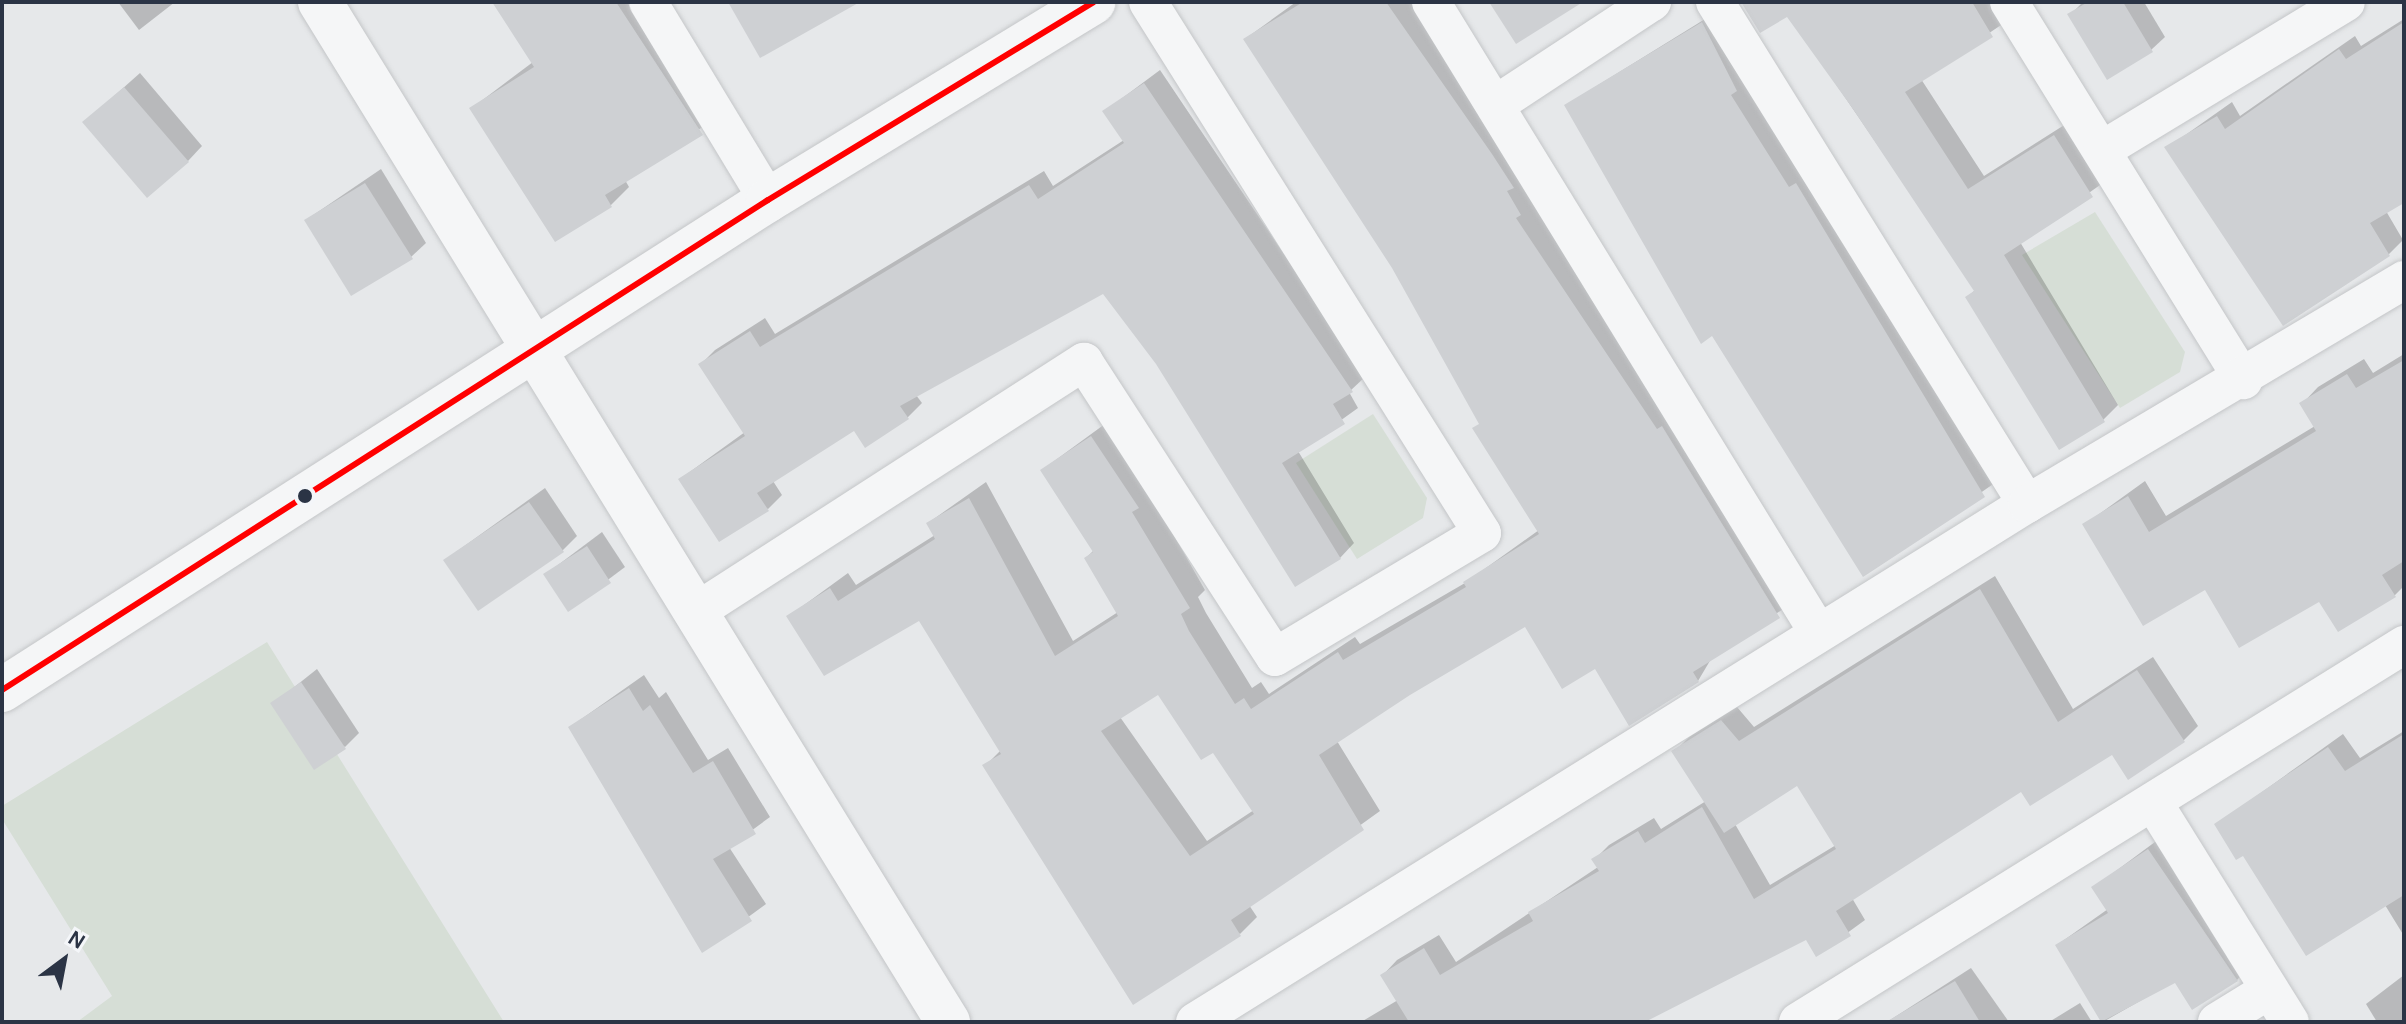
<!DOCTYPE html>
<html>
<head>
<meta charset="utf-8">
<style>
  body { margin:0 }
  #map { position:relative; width:2406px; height:1024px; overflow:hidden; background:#e6e8ea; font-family:Karla,sans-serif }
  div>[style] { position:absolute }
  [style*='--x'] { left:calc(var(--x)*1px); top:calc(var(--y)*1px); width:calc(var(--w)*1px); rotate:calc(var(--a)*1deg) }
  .green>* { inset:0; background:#d6ded6 }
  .shadow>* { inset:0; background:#0003 }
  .building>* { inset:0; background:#ced0d3 }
  .roads { filter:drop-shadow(0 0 2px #c4c6c8) drop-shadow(0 0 2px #c4c6c8) }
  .minor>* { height:38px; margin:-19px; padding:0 19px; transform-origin:19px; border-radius:19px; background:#f5f6f7 }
  .tertiary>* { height:44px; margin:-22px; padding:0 22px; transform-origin:22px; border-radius:22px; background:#f5f6f7 }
  .bus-1>* { height:6px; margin:-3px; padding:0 3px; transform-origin:3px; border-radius:3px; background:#f00 }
  .dots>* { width:22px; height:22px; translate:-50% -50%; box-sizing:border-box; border:4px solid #f4f6f9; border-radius:50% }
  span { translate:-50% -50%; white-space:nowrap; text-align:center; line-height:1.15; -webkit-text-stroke:6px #f4f6f9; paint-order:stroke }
  .frame { position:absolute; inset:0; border:4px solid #2b3445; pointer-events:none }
  .north { position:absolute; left:24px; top:920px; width:80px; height:80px; -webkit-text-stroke:6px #f4f6f9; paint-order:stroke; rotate:32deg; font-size:22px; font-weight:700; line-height:32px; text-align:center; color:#2b3445 }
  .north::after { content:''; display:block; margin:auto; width:28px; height:36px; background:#2b3445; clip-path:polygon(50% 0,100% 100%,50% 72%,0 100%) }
</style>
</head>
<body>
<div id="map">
  <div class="green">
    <i style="clip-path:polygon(2095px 212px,2185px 352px,2180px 372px,2120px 408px,2022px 255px)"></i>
    <i style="clip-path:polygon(1373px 414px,1427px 498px,1423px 518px,1357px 559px,1296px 463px)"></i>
    <i style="clip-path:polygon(267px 642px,504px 1022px,77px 1022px,112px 996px,2px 819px,2px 806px)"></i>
  </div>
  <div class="shadow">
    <i style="clip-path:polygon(118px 2px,175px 2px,139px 30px)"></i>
    <i style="clip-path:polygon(494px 2px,643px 2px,720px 115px,625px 180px,629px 187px,611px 205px,555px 240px,472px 108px,533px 62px)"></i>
    <i style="clip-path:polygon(evenodd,1296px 2px,1417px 2px,1796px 600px,1711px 659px,1698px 681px,1596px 667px,1525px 624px,1409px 693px,1337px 741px,1380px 811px,1249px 905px,1257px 917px,1240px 934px,985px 766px,1001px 750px,920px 619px,789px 616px,848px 573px,856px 585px,935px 535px,928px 523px,986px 482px,1073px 641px,1118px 612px,1086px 558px,1094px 550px,1042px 470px,1109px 421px,1205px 590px,1198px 597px,1206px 613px,1252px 688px,1261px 682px,1269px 694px,1355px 637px,1360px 644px,1465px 583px,1539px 530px,1394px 267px,1245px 39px,1296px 2px,1158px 692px,1214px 750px,1254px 810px,1207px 841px,1120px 717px,1158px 692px)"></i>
    <i style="clip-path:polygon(1743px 2px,1994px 2px,2007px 21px,1921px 79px,1984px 176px,2069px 122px,2107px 180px,2020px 242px,2118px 405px,2103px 420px,1968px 297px,1976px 289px,1788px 14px)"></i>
    <i style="clip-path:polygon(2083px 2px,2144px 2px,2165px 37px,2151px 50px,2070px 15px)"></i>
    <i style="clip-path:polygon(1718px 11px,1999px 480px,1864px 574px,1566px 105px)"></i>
    <i style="clip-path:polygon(2404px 19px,2404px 200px,2386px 211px,2403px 240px,2388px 255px,2167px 148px,2232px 102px,2240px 116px,2355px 36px,2361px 46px)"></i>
    <i style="clip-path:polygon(1160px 70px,1366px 376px,1349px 392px,1358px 408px,1298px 451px,1354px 543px,1340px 558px,1158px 363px,1103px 291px,916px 395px,922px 403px,907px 418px,855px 428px,773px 481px,782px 495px,768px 509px,680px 479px,745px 432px,701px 364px,715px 350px,765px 318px,775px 334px,1044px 171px,1053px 186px,1124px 140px,1105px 111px)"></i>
    <i style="clip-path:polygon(140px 73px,202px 146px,188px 161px,85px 122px)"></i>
    <i style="clip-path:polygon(381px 169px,426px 243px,411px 257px,306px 220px)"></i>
    <i style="clip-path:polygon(2404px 354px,2404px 586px,2395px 595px,2320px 599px,2206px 587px,2084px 525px,2145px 481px,2166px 516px,2315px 426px,2302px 404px,2318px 387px,2364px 359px,2373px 373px)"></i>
    <i style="clip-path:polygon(545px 488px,577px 536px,562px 551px,445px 560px)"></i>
    <i style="clip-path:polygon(602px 532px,625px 567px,569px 609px,546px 574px)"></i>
    <i style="clip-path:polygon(evenodd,1995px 576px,2073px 709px,2153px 657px,2198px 726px,2183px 741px,2112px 752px,2021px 789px,1852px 898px,1865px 920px,1817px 955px,1806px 937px,1642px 1022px,1361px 1022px,1398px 1000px,1383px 975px,1397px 960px,1439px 935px,1456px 962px,1598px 867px,1594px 860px,1609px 845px,1654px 818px,1661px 829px,1706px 801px,1674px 752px,1689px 737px,1737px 707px,1754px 727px,1995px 576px,1797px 784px,1836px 845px,1770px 885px,1735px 824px,1797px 784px)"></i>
    <i style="clip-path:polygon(317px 669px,359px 733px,345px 747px,273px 704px)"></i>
    <i style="clip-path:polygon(644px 675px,659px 698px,666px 692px,708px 760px,728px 748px,770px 817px,729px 847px,766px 904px,703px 950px,570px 727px)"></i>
    <i style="clip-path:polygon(2404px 731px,2404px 936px,2385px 905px,2244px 853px,2216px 825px,2343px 734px,2360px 758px)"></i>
    <i style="clip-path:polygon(2163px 836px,2251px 965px,2237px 980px,2175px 981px,2103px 1022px,2057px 945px,2108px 909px,2093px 888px)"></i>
    <i style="clip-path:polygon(1971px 968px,2009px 1022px,1887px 1022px)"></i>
    <i style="clip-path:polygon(2404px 975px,2404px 1022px,2377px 1022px,2366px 1004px)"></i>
    <i style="clip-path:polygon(2080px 1003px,2092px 1022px,2049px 1022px)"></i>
  </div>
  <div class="building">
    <i style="clip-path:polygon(492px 2px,616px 2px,703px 135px,605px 195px,612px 207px,555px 242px,469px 108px,534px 67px)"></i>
    <i style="clip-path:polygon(728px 2px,860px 2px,760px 58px)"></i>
    <i style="clip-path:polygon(evenodd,1303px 2px,1386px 2px,1492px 154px,1514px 188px,1507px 191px,1521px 215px,1516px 218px,1657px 429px,1662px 426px,1780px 618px,1693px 672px,1699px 682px,1629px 726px,1595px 669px,1562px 689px,1525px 627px,1410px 695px,1319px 755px,1364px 830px,1231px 920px,1241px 936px,1133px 1005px,982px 765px,1001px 754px,919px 621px,824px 676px,786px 616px,830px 588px,838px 601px,935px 539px,926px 523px,969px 498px,1055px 656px,1118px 616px,1084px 558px,1093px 552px,1040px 470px,1091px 436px,1139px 508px,1132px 512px,1190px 608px,1181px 614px,1189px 631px,1235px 704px,1244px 698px,1251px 709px,1338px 652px,1343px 660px,1466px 587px,1463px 582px,1539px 534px,1472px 428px,1479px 424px,1392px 268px,1243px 39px,1303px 2px,1158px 695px,1201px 760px,1213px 753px,1254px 814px,1190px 856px,1101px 731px,1158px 695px)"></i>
    <i style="clip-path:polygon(1489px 2px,1583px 2px,1516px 44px)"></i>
    <i style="clip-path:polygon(1741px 2px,1972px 2px,1993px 37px,1905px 92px,1968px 189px,2054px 135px,2093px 197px,2004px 255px,2105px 422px,2059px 450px,1965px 297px,1974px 291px,1853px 109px,1787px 17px,1760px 33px)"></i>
    <i style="clip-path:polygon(2088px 2px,2123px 2px,2153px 52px,2107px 80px,2067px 14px)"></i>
    <i style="clip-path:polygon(1702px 22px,1737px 91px,1731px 95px,1789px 187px,1796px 183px,1985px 497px,1863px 577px,1712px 336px,1701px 344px,1564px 105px)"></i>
    <i style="clip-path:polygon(2404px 22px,2404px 203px,2370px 223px,2390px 256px,2283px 326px,2164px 147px,2217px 116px,2225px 129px,2339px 49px,2346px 59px)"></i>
    <i style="clip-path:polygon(1144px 83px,1353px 392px,1333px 404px,1345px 424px,1282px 463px,1341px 559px,1295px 587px,1156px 364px,1103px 294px,900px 406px,909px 419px,865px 448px,854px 431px,757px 493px,769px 511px,719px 542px,678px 479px,745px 436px,698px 364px,750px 331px,760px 347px,1029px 185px,1038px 199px,1124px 143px,1102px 111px)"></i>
    <i style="clip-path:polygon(124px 87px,189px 162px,147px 198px,82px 122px)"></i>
    <i style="clip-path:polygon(365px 183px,413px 259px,351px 296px,304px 220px)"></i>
    <i style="clip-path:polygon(2404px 360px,2404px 561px,2382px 575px,2396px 597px,2338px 632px,2319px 602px,2239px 648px,2205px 590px,2143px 626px,2082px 524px,2128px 496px,2149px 532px,2316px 431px,2299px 403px,2347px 374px,2356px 388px)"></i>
    <i style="clip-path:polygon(529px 502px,564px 552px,478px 611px,443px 560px)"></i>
    <i style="clip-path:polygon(587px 546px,611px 583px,568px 612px,543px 574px)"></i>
    <i style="clip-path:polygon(1980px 589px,2058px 722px,2137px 670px,2185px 742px,2128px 780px,2112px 755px,2030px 806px,2021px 792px,1836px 911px,1851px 936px,1816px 957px,1806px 940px,1645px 1022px,1409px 1022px,1380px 975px,1424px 948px,1440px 975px,1533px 921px,1528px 912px,1599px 871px,1591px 859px,1638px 831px,1645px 843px,1702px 807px,1754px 899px,1836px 849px,1797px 786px,1724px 833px,1671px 751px,1721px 720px,1739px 741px)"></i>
    <i style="clip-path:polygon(301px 682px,346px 749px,314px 770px,270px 703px)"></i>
    <i style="clip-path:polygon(629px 688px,643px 711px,650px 705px,693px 773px,713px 761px,756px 834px,713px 859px,752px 921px,702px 953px,568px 727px)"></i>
    <i style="clip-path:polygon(2404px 734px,2404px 895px,2306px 956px,2243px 856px,2236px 860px,2214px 824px,2328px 747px,2345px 771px)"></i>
    <i style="clip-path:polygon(2148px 849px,2238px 981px,2192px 1010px,2175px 983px,2101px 1022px,2055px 945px,2108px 913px,2091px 887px)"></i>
    <i style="clip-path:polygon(1955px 981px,1980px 1022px,1886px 1022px)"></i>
  </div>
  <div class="roads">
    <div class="minor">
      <i style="--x:648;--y:2;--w:232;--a:58.8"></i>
      <i style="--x:1431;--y:2;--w:739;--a:58.44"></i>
      <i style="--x:1715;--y:2;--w:591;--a:58.14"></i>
      <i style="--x:2009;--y:2;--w:445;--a:58.2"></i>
      <i style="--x:1495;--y:105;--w:188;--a:-33.3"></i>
      <i style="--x:2102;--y:150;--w:285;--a:-31.2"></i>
      <i style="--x:694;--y:613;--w:464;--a:-32.8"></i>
      <i style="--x:1084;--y:362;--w:351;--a:57.1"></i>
      <i style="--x:1275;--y:657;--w:241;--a:-30.9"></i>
      <i style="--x:1482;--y:533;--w:627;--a:-122.17"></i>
      <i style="--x:2153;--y:802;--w:259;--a:58.1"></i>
      <i style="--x:1195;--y:1022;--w:980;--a:-31.91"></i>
      <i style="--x:2027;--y:504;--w:439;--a:-30.7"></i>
      <i style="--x:1798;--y:1022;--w:714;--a:-31.89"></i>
      <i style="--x:2217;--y:1022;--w:61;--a:-31.6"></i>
    </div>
    <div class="tertiary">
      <i style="--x:320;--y:2;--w:1198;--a:58.38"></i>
      <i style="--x:2;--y:690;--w:909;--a:-32.61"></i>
      <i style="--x:768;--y:200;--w:381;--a:-31.3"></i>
    </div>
  </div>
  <div class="bus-1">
    <i style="--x:2;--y:690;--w:909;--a:-32.61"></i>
    <i style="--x:768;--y:200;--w:381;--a:-31.3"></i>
  </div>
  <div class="dots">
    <i style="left:305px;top:496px;background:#2b3445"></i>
  </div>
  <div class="frame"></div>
  <div class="north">N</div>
</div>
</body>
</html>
